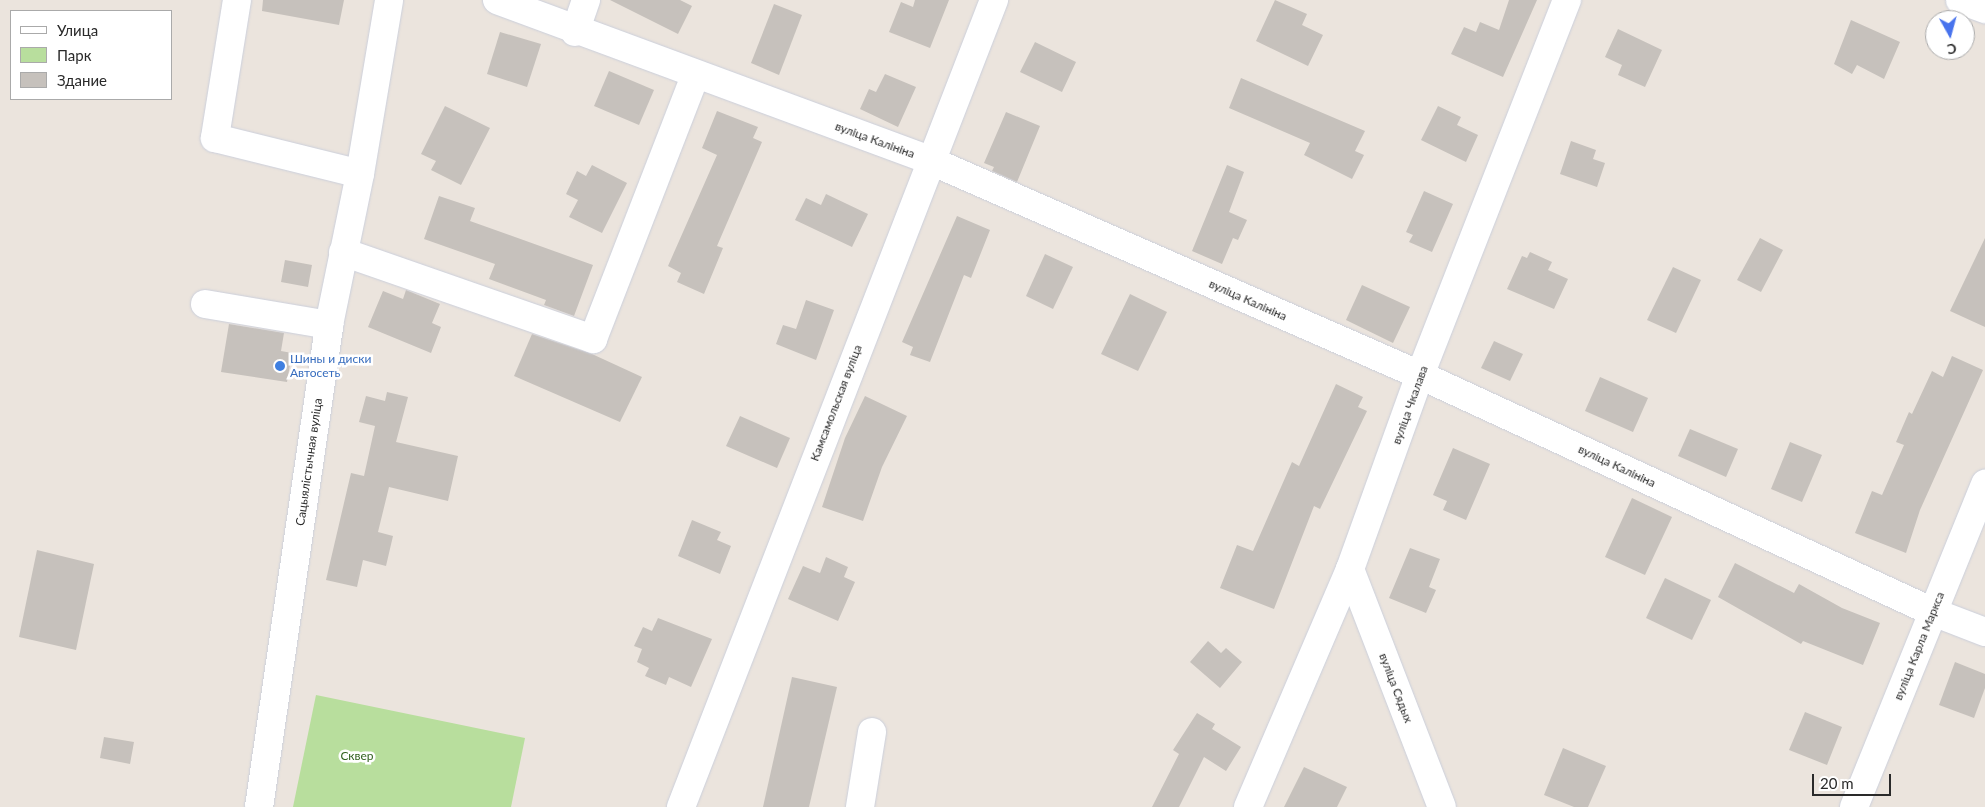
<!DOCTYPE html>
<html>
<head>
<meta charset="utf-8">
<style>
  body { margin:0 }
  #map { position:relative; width:1985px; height:807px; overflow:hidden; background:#ebe4dd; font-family:Lato,sans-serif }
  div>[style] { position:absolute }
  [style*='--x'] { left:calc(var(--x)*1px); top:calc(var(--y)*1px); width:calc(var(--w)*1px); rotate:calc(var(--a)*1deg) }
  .green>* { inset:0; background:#b8de9d }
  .building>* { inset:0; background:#c6c1bc }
  .roads { filter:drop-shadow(0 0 1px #cbcfdb) drop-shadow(0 0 1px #cbcfdb) }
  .minor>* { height:28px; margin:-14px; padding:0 14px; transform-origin:14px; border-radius:14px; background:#fff }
  .dots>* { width:14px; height:14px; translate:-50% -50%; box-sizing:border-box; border:2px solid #fff; border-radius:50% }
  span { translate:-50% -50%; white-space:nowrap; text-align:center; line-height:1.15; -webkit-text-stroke:5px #fff; paint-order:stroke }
  .street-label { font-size:12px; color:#2a2a2a }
  .shop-label { font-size:12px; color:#366cbe }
  .left { translate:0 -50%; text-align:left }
  .park-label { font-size:12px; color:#32621f }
  .legend { position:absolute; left:10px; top:10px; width:162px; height:90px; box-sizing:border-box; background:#fff; border:1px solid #aaa; margin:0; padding:6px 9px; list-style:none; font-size:15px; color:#2a2a2a }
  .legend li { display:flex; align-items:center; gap:10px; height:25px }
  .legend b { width:25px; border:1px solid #aaa }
  .north { position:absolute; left:1925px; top:10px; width:50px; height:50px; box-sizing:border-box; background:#fff; border:1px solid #aaa; border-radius:50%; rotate:173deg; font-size:14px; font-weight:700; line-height:20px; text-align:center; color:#2a2a2a }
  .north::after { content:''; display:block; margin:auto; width:18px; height:22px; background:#4873ed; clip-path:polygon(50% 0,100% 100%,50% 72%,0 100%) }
  .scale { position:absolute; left:1812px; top:774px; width:79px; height:22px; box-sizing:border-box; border:2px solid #2a2a2a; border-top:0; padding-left:6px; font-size:15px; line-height:18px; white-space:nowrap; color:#2a2a2a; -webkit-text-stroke:4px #fff; paint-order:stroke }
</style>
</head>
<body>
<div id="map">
  <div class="green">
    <i style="clip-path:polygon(316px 695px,525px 738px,511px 807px,293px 807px)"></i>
  </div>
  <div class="building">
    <i style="clip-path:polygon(263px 0,344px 0,339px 25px,262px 11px)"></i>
    <i style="clip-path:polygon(610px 0,680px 0,692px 6px,678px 34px)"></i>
    <i style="clip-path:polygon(915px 0,949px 0,930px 48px,889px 32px,901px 2px,913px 7px)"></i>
    <i style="clip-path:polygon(1275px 0,1307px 14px,1302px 25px,1323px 35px,1308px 66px,1256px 41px)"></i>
    <i style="clip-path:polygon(1509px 0,1537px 0,1503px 77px,1451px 54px,1464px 27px,1476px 32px,1480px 22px,1499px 30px)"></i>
    <i style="clip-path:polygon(774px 4px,802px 15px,779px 75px,751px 63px)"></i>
    <i style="clip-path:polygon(1851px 20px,1900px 42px,1884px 79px,1857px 65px,1852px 74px,1834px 64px)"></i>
    <i style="clip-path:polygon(1618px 29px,1662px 50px,1645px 87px,1618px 75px,1622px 65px,1605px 57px)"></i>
    <i style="clip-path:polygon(500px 32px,541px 44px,527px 87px,487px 74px)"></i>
    <i style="clip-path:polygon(1035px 42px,1076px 62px,1062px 92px,1020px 72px)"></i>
    <i style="clip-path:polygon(609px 71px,654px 90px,639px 125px,594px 106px)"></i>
    <i style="clip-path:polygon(885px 74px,916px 87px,898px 127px,860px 109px,869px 89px,876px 92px)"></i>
    <i style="clip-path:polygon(1241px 78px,1365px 131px,1355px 151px,1364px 155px,1352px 179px,1304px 155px,1310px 143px,1229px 108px)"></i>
    <i style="clip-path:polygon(445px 106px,490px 128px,461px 185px,431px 170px,436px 161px,421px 154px)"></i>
    <i style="clip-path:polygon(1438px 106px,1461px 117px,1457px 125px,1478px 135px,1466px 162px,1421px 140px)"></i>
    <i style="clip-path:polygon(717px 111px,758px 127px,753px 138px,762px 142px,717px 246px,723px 248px,704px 294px,677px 282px,681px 273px,668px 266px,717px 155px,702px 148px)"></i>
    <i style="clip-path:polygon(1006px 112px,1040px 126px,1017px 182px,992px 171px,994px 167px,984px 163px)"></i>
    <i style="clip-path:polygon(1571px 141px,1596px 150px,1593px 159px,1605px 163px,1597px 187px,1560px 174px)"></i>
    <i style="clip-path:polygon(592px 165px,627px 183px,602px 233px,569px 217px,578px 200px,566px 194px,577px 171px,586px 176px)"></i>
    <i style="clip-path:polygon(1227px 165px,1244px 172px,1229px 212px,1247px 220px,1238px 240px,1233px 238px,1222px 264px,1192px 251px)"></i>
    <i style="clip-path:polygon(1424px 191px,1453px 204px,1432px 252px,1409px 242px,1413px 235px,1406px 232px)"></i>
    <i style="clip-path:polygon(826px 194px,868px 214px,852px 247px,795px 220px,806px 198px,821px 205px)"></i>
    <i style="clip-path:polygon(439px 196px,475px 208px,470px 221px,593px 265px,574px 316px,544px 305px,546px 300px,489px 279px,495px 264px,424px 239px)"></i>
    <i style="clip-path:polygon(957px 216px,990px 230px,971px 278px,964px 275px,930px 362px,910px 355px,913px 347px,902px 342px)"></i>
    <i style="clip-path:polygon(1760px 238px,1783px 250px,1761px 292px,1737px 280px)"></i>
    <i style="clip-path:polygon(1985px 238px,1985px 327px,1950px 311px)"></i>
    <i style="clip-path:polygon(1530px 252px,1552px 262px,1548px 270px,1568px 279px,1554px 309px,1507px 289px,1522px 256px,1527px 258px)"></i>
    <i style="clip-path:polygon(1045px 254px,1073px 267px,1053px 309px,1026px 296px)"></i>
    <i style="clip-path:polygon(285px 260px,312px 265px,308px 287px,281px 282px)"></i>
    <i style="clip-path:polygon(1673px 267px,1701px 280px,1676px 333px,1647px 320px)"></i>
    <i style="clip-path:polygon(1362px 285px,1410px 307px,1393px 343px,1346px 320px)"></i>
    <i style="clip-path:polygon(383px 291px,403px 299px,406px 290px,440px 304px,432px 323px,441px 327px,431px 353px,368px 327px)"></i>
    <i style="clip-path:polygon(1130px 294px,1167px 312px,1138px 371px,1101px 354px)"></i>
    <i style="clip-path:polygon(806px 300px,834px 310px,816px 360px,776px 344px,783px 325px,796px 329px)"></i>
    <i style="clip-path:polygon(229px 324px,284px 333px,281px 351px,292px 353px,287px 382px,221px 372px)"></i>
    <i style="clip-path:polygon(532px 334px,592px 354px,642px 377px,620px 422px,514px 376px)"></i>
    <i style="clip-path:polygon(1494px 341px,1523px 354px,1510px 381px,1481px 368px)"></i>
    <i style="clip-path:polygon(1952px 356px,1983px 370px,1920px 510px,1906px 553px,1855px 533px,1872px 491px,1882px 495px,1904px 445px,1896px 442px,1909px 412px,1912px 414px,1932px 371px,1943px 377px)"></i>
    <i style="clip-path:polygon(1600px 377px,1648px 398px,1633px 432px,1585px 411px)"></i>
    <i style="clip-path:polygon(1336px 384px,1363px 397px,1358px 407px,1367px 411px,1320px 509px,1314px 506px,1274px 609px,1220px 588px,1237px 545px,1253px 551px,1292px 462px,1299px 466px)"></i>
    <i style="clip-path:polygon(387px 392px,408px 397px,396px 442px,458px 456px,448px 501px,389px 487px,378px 532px,393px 536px,386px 566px,363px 560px,357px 587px,326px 580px,351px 473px,364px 476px,375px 426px,359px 422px,366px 396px,385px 401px)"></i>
    <i style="clip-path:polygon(865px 396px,907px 416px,882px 467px,863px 521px,822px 507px,845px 438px)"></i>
    <i style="clip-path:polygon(740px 416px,790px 438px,777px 468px,726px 446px)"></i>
    <i style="clip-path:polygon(1690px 429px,1738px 449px,1726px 477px,1678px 456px)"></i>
    <i style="clip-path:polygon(1790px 442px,1822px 455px,1802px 502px,1771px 489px)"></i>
    <i style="clip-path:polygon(1453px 448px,1490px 464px,1466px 520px,1443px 510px,1447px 501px,1433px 495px)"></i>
    <i style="clip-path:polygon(1632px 498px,1672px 517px,1645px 575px,1605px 557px)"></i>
    <i style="clip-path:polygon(692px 520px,721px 532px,717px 540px,731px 546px,720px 574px,678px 556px)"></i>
    <i style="clip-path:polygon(1410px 548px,1440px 559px,1429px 587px,1436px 590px,1426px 613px,1389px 598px)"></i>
    <i style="clip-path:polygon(37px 550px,94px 564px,76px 650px,19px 637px)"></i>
    <i style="clip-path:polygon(826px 557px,848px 567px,844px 577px,855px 582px,838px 621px,788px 599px,803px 566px,820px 573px)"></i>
    <i style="clip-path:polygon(1735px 563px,1794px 593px,1799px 584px,1842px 608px,1880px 623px,1863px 665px,1803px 641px,1801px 644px,1718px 597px)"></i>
    <i style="clip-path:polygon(1665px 578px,1711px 600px,1692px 640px,1646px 618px)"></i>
    <i style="clip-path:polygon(658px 618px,712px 639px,691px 687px,669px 677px,666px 685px,645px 676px,649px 668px,637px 662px,642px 649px,634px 646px,643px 627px,652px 631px)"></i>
    <i style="clip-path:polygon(1208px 641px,1221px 653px,1226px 648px,1242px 662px,1220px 688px,1190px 662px)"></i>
    <i style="clip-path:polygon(1955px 662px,1985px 674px,1985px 688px,1974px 718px,1939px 705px)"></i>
    <i style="clip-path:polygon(792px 677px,837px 687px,809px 807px,763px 807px)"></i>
    <i style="clip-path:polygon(1805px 712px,1842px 727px,1827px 765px,1789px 750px)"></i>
    <i style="clip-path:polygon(1197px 713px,1215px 724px,1212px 729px,1241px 747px,1226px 771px,1204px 757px,1179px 807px,1152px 807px,1179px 754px,1173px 750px)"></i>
    <i style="clip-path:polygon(104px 737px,134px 742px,130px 764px,100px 758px)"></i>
    <i style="clip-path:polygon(1563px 748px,1606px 766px,1588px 807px,1574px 807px,1544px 795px)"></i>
    <i style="clip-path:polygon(1304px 767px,1347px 787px,1337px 807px,1284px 807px)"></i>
  </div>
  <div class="roads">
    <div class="minor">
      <i style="--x:237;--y:0;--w:140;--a:99.1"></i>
      <i style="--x:215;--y:138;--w:149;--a:13.9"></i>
      <i style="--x:497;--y:0;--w:461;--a:20.3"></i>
      <i style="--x:929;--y:160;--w:536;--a:23.65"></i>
      <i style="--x:1420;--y:375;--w:565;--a:24.8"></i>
      <i style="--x:1933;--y:612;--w:56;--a:21"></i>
      <i style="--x:1960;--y:0;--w:27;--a:20"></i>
      <i style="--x:575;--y:32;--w:34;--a:-71"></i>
      <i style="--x:343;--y:252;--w:265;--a:19.2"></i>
      <i style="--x:593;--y:339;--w:284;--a:-68.8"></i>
      <i style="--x:205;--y:304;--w:126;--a:9.6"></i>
      <i style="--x:1350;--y:569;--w:255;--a:68.9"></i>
      <i style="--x:259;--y:807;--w:487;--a:-81.7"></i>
      <i style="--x:329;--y:325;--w:154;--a:-78.4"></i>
      <i style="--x:360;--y:174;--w:176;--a:-80.5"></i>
      <i style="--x:681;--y:807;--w:866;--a:-68.8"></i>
      <i style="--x:860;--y:807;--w:76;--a:-80.9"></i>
      <i style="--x:1248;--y:807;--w:259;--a:-66.8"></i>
      <i style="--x:1350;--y:569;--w:206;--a:-70.2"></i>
      <i style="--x:1420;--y:375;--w:403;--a:-68.6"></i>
      <i style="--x:1854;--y:807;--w:349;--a:-67.9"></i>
    </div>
  </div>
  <div class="dots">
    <i style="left:280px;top:366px;background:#3f7fe0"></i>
  </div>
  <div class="street-label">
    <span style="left:875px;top:140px;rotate:20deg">вуліца Калініна</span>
    <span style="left:1248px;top:300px;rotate:24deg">вуліца Калініна</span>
    <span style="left:836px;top:403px;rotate:-69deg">Камсамольская вуліца</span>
    <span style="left:1410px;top:405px;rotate:-70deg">вуліца Чкалава</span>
    <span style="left:309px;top:462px;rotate:-82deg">Сацыялістычная вуліца</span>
    <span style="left:1617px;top:466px;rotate:25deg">вуліца Калініна</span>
    <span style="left:1919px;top:646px;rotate:-68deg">вуліца Карла Маркса</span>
    <span style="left:1396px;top:688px;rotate:69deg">вуліца Сядых</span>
  </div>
  <div class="shop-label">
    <span class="left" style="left:290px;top:366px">Шины и диски<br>Автосеть</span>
  </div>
  <div class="park-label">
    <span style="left:357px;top:756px">Сквер</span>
  </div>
  <ul class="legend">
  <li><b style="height:6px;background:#fff"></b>Улица</li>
  <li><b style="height:14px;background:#b8de9d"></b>Парк</li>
  <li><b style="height:14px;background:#c6c1bc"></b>Здание</li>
  </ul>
  <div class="north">С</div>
  <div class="scale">20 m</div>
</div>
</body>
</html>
